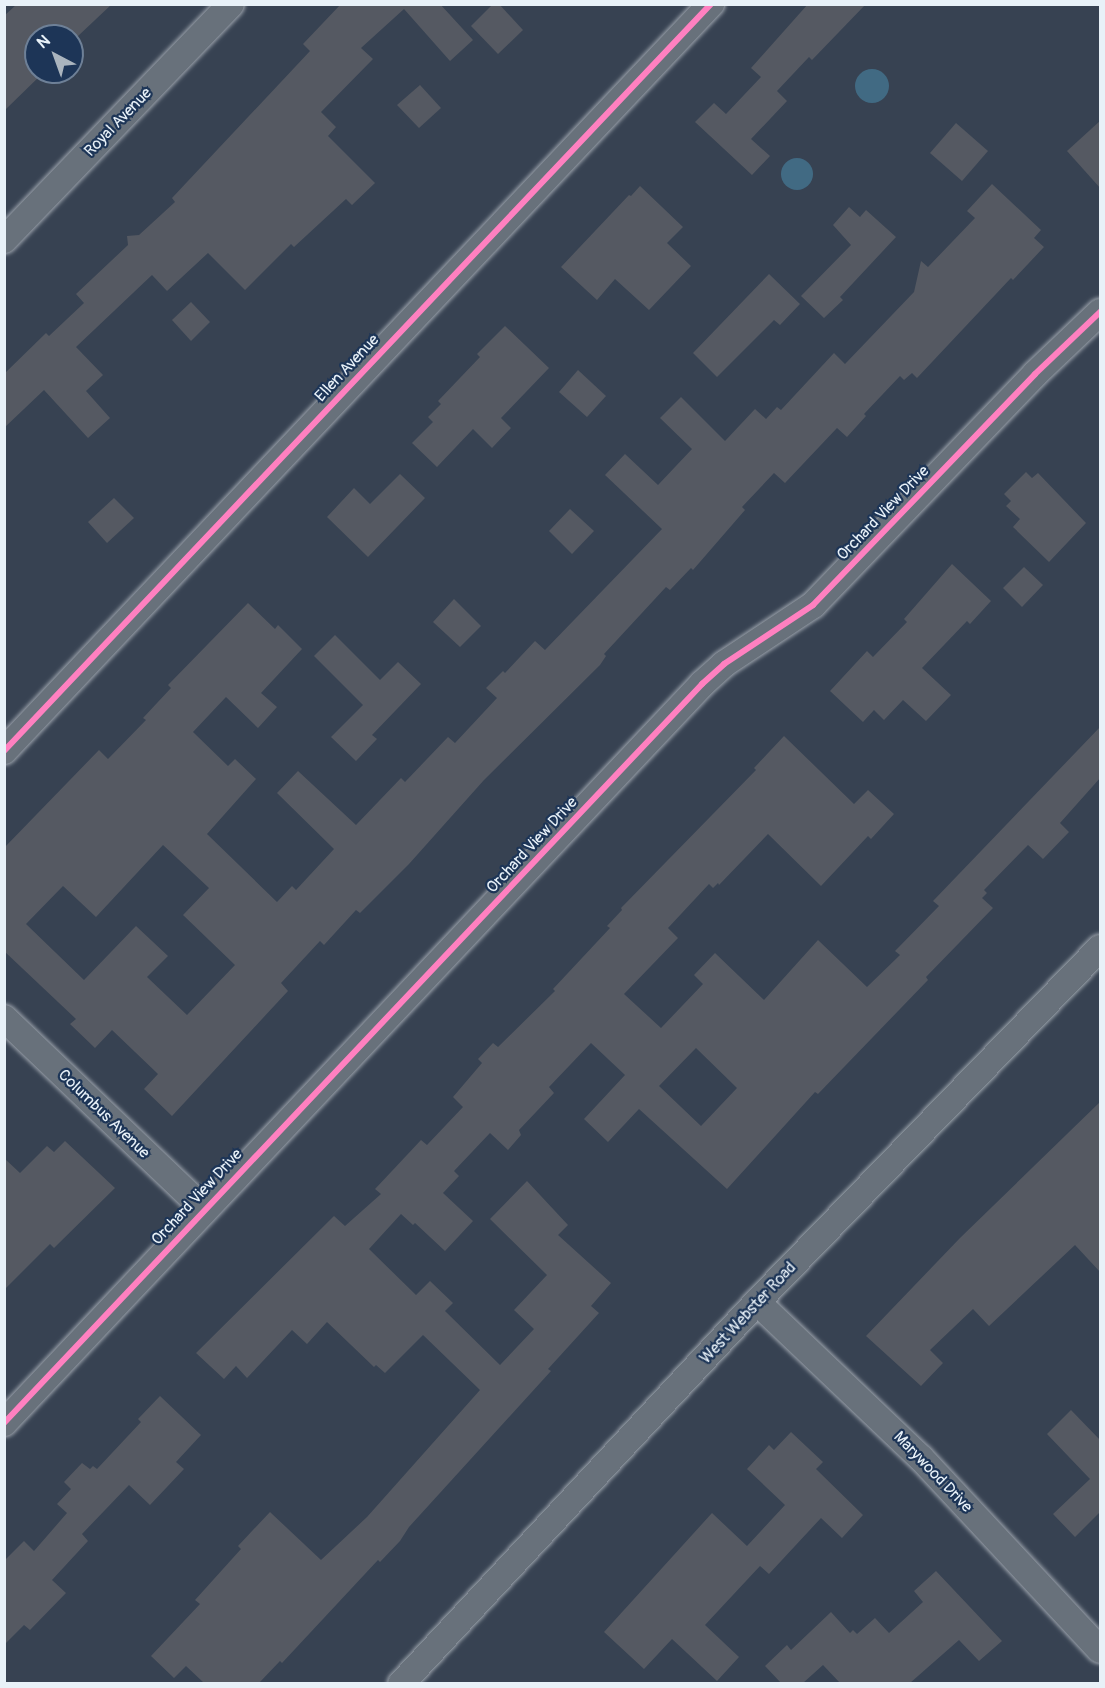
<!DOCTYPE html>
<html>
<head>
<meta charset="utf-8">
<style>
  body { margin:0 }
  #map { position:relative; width:1105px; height:1688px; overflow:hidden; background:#374252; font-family:Pangolin,sans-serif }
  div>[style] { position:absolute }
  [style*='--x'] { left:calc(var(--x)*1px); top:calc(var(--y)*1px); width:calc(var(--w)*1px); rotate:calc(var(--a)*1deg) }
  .water>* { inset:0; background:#416a83 }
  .round { border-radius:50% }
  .building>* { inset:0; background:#555962 }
  .roads { filter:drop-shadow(0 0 2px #9ba2ab) drop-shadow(0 0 2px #9ba2ab) }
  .street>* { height:26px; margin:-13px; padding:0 13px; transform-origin:13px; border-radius:13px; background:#68717b }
  .cycleway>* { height:6px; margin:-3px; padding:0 3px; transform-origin:3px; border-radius:3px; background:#ff80c0 }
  span { translate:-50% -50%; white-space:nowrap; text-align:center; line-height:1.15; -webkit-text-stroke:4.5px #1d3557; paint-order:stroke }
  .street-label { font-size:16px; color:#e8f1f8 }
  .frame { position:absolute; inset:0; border:6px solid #e8f1f8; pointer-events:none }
  .north { position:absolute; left:24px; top:24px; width:60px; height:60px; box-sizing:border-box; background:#1d3557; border:2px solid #6e8097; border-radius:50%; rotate:319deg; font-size:16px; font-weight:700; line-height:24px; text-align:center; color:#e8f1f8 }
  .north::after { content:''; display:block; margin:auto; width:21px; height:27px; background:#aab4be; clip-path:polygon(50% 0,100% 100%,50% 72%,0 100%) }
</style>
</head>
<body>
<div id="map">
  <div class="water">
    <i class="round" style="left:855px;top:69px;width:34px;height:34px"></i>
    <i class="round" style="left:781px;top:158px;width:32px;height:32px"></i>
  </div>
  <div class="building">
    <i style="clip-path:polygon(17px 4px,112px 4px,77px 37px,79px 40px,72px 46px,72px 36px,36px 36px,36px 72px,44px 72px,4px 111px,4px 16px)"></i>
    <i style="clip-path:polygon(341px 4px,440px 4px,473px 40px,450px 61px,404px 9px,361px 48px,373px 59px,321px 112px,336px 127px,328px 136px,375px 183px,352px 205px,346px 199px,294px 247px,291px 244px,245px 290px,208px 253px,167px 291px,152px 275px,76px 347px,103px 375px,86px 391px,110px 418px,88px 438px,44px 390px,4px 428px,4px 374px,46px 333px,49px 336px,84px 303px,76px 294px,128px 245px,127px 236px,139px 235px,175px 202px,172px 198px,310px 51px,303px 44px)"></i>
    <i style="clip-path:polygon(493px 4px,499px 4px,523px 30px,498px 54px,471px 26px)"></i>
    <i style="clip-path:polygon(808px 4px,866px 4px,812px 60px,809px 57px,777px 91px,787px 101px,751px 139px,770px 156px,752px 175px,695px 122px,714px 103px,726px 114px,761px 77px,751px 68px)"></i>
    <i style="clip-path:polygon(420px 85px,441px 108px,419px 128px,397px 105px)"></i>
    <i style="clip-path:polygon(1101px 120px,1101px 189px,1067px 151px)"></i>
    <i style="clip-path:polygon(956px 123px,988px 151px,962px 181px,930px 153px)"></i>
    <i style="clip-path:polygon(evenodd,992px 184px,1041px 230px,1034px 238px,1044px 247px,1013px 280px,1011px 278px,917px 378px,912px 373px,904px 380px,900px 376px,864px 414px,866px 416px,847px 437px,837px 428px,785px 483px,774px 473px,742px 507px,745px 510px,693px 570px,691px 568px,670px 590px,666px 587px,604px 654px,606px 656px,600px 665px,484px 780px,409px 864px,360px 913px,356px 910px,324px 945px,320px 941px,281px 983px,288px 991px,172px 1116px,144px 1089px,158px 1074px,112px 1030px,95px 1048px,70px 1024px,76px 1019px,4px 951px,4px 848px,99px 750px,108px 759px,146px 720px,143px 718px,171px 688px,168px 685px,248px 603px,275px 629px,278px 625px,302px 649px,261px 693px,277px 707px,258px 728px,226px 697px,193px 732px,228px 766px,235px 759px,256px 779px,207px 834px,277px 902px,292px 886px,296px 890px,334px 849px,277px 793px,298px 771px,356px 825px,401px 778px,405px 782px,448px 737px,455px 743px,497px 698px,486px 688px,503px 671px,505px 673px,535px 641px,545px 650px,662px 529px,605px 475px,625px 454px,658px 485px,692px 449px,660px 418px,681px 397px,725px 441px,755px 409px,766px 419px,777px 407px,781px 410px,834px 353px,845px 364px,914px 292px,921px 261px,928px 267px,975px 218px,967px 211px,992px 184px,163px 845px,209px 888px,183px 915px,235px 965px,187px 1015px,147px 977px,168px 956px,136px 926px,84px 980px,26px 924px,63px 886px,96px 917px,163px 845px)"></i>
    <i style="clip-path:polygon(640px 186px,683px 227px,667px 243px,691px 266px,649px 310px,615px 279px,597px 300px,561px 267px,629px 195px,631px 196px)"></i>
    <i style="clip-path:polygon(849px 207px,860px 217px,866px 210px,896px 237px,840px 297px,843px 300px,824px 318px,801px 296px,851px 245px,833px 225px)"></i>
    <i style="clip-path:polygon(769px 274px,800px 304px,780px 325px,774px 320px,717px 377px,693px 353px)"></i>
    <i style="clip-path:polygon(191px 302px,210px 322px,191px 341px,172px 320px)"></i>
    <i style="clip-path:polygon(505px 326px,549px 368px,501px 418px,511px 428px,492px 448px,473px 429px,437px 467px,412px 443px,433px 422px,428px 417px,441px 404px,438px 401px,480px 357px,477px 354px)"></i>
    <i style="clip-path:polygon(578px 370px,606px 396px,587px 417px,559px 392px)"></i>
    <i style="clip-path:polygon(1026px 472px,1032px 478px,1038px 473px,1086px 523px,1049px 562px,1013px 527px,1020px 519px,1006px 506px,1011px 501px,1004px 494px)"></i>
    <i style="clip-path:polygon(400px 474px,425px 498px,368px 557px,327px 517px,354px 488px,370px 504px)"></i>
    <i style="clip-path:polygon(114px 498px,134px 518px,107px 543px,88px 522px)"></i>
    <i style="clip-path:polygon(570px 509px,594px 531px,572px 554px,549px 531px)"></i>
    <i style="clip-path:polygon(952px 564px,991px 601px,970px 624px,967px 621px,922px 668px,951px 695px,926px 721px,903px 700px,884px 720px,874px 710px,863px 722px,830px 691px,867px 651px,873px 657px,907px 622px,904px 619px)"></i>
    <i style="clip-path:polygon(1024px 567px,1043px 585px,1022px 607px,1003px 588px)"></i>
    <i style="clip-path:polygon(454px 599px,481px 626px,460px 647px,433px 622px)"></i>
    <i style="clip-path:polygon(335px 635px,380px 680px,398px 662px,421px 684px,372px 735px,377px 739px,356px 761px,331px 737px,363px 705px,314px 656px)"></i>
    <i style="clip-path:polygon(evenodd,1101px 726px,1101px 777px,1060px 823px,1069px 832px,1043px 859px,1028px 845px,984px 890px,987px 893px,982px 898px,993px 908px,926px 977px,928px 980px,818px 1094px,815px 1092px,727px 1189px,639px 1109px,608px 1142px,584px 1119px,625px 1075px,591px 1043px,549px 1087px,554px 1093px,519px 1130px,521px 1135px,508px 1150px,490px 1133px,454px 1171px,459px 1176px,443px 1193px,473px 1221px,445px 1251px,415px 1223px,413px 1225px,401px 1214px,369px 1249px,416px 1295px,430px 1281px,453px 1303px,445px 1311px,500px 1365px,534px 1329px,514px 1310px,547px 1275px,490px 1219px,527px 1181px,568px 1225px,558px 1235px,611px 1283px,591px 1306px,599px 1313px,548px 1369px,551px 1371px,409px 1527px,400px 1541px,380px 1562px,378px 1560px,282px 1663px,280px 1661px,259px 1683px,204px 1683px,186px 1666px,174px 1678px,151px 1656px,200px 1604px,195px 1600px,241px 1549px,238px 1546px,270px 1512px,321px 1560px,367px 1517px,480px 1390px,423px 1335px,385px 1373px,376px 1365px,374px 1367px,327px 1322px,307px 1344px,292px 1330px,247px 1378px,236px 1366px,224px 1379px,196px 1353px,334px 1216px,345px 1226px,381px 1194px,375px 1189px,391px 1172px,421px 1140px,427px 1145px,463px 1107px,453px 1097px,482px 1063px,478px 1059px,493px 1043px,498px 1047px,555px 991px,553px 989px,610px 928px,607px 926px,622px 910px,621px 908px,756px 770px,754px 768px,784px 736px,854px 804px,868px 790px,894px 814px,871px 839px,868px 836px,821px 886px,768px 834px,719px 885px,718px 883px,713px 888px,709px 884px,668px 928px,678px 938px,624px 994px,661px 1028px,703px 984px,694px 975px,715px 953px,764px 1000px,818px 940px,867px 987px,900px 955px,895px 951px,939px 906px,933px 901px,1101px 726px,696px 1048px,737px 1088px,701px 1126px,659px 1086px,696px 1048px)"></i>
    <i style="clip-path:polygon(1101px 1101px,1101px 1273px,1075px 1245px,989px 1326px,973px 1309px,930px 1350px,943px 1363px,921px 1386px,866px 1336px,960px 1238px)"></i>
    <i style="clip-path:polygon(65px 1141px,115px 1188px,54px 1248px,50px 1244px,4px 1290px,4px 1158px,20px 1173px,47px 1146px,54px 1152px)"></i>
    <i style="clip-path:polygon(160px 1396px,201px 1435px,176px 1462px,184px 1469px,150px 1505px,129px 1485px,82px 1534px,88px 1541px,52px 1580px,66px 1593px,30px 1630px,24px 1625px,4px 1645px,4px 1561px,24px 1541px,34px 1551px,67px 1513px,57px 1504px,71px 1489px,64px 1482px,82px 1463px,90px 1469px,93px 1466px,97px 1469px,141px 1422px,138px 1419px)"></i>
    <i style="clip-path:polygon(1071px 1410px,1101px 1441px,1101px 1511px,1075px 1537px,1053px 1514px,1090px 1479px,1047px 1434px)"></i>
    <i style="clip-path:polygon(791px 1432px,823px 1462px,816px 1469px,863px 1515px,842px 1538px,821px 1518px,769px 1574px,760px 1566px,705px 1625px,739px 1657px,717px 1681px,672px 1639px,644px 1669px,604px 1632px,712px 1513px,747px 1546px,785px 1505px,747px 1469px,769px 1445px,774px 1450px)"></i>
    <i style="clip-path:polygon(936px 1571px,1002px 1641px,979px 1661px,959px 1640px,910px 1683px,840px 1683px,823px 1665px,803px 1683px,781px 1683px,765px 1666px,787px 1645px,791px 1650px,831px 1612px,850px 1633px,853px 1630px,857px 1634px,875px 1618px,889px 1633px,923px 1602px,914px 1591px)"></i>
  </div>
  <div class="roads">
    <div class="street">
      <i style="--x:4;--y:240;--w:327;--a:-46.1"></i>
      <i style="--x:4;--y:751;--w:1029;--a:-46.58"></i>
      <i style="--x:4;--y:1018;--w:277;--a:43.7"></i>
      <i style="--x:757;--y:1302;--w:226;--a:43.6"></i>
      <i style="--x:921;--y:1458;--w:262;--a:47"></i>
      <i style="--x:4;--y:1423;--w:1017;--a:-46.63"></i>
      <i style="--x:702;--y:684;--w:30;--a:-42"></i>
      <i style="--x:724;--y:664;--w:107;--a:-33.5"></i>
      <i style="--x:813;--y:605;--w:320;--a:-46.1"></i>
      <i style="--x:1035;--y:374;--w:90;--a:-43.6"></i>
      <i style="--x:401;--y:1684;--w:522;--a:-47.02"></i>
      <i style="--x:757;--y:1302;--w:493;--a:-45.9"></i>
    </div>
  </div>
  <div class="cycleway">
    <i style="--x:4;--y:751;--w:1029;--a:-46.58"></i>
    <i style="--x:4;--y:1423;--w:1017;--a:-46.63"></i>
    <i style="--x:702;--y:684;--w:30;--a:-42"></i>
    <i style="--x:724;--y:664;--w:107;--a:-33.5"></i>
    <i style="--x:813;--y:605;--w:320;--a:-46.1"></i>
    <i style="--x:1035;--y:374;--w:90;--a:-43.6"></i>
  </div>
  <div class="street-label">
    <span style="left:118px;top:122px;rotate:-46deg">Royal Avenue</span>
    <span style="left:347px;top:368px;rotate:-47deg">Ellen Avenue</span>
    <span style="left:883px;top:513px;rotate:-46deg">Orchard View Drive</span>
    <span style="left:532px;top:845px;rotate:-47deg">Orchard View Drive</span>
    <span style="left:104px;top:1114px;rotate:44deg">Columbus Avenue</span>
    <span style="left:197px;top:1197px;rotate:-47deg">Orchard View Drive</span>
    <span style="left:748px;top:1313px;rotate:-47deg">West Webster Road</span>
    <span style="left:933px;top:1472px;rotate:46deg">Marywood Drive</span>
  </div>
  <div class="frame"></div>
  <div class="north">N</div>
</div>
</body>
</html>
